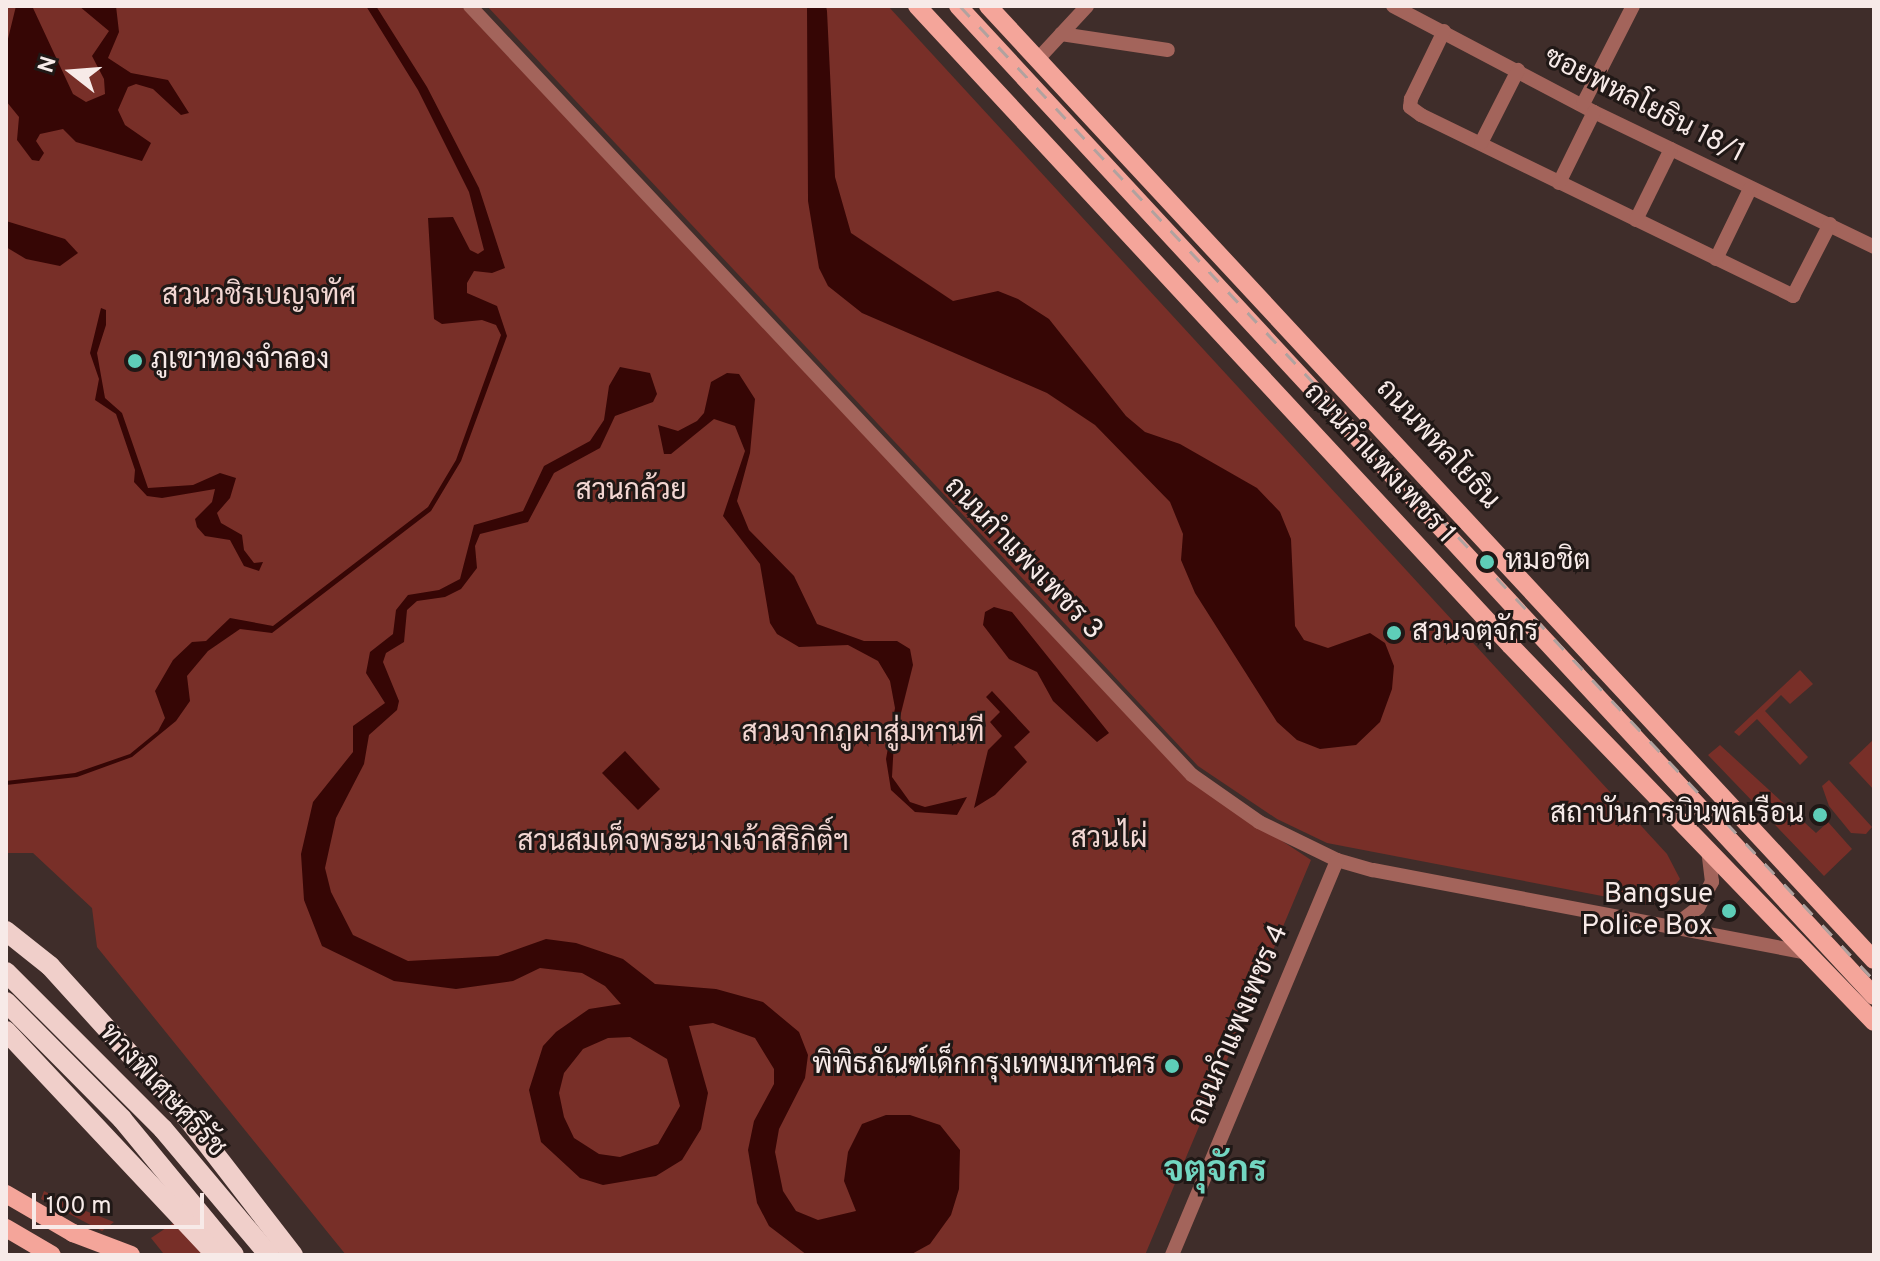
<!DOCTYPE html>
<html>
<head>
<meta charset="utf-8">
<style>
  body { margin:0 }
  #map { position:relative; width:1880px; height:1261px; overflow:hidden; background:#3f2d2a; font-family:Overpass,Sarabun,sans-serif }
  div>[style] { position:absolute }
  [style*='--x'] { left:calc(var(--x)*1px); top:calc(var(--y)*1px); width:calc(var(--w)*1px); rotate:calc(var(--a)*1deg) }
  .green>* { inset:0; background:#782f28 }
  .water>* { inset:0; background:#360605 }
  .minor>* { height:14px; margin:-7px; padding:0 7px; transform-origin:7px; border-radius:7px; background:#a3645b }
  .major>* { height:18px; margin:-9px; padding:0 9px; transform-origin:9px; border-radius:9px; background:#f4a59a }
  .highway>* { height:20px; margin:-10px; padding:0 10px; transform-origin:10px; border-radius:10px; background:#f0cfca }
  .rail>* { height:3px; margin-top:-1.5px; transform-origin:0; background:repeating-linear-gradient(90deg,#b1a29f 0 14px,transparent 0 28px) }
  .dots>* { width:22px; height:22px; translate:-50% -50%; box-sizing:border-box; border:4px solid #201816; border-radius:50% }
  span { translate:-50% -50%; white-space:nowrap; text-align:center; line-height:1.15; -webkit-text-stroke:6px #201816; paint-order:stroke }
  .street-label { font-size:28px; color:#f7eae8 }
  .park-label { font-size:28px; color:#f3d7d3 }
  .poi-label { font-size:28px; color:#f7eae8 }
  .left { translate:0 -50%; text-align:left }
  .right { translate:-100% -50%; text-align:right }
  .district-label { font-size:36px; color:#72d6c1; font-weight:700 }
  .frame { position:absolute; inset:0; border:8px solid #f7eae8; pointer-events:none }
  .north { position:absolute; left:32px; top:32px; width:80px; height:80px; -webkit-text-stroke:6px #201816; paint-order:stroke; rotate:287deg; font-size:22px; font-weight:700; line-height:32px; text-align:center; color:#f7eae8 }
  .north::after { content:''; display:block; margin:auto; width:28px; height:36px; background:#f7eae8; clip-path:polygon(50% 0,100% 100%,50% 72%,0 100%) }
  .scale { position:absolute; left:32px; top:1193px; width:172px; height:36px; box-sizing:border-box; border:4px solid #f7eae8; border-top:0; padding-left:10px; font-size:24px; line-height:28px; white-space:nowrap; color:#f7eae8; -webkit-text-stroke:6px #201816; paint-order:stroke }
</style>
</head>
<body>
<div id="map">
  <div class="green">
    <i style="clip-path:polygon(6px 6px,461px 6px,1185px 777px,1311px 860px,1145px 1255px,346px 1255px,97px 947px,92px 908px,33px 853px,6px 853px)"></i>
    <i style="clip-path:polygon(487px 6px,888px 6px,1667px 854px,1680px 879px,1666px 896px,1649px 905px,1327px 843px,1277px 819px,1198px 766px)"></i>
    <i style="clip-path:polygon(1800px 670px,1813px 684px,1790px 704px,1781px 695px,1765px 711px,1808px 757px,1800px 765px,1757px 719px,1739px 736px,1734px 732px)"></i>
    <i style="clip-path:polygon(1874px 739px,1874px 790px,1849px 763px)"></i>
    <i style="clip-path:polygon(1720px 745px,1816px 833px,1828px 822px,1852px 849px,1824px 876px,1708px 755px)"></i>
    <i style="clip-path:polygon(1829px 780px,1872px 827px,1866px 834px,1851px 833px,1829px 806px,1822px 786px)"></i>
    <i style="clip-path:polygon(44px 1191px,78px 1208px,114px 1222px,102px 1231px,41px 1199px)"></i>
    <i style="clip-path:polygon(178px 1220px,206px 1254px,163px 1253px,151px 1238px)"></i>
  </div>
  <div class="water">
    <i style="clip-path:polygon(16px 6px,33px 8px,73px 94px,86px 102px,105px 94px,104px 79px,92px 56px,109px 31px,79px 6px,116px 6px,119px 32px,108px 58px,131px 73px,168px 80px,189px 113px,181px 115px,153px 89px,136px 84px,128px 87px,118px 110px,125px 125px,151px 143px,142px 161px,76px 142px,63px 129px,40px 134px,36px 141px,44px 153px,39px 161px,32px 160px,17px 140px,19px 117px,6px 101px,6px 47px)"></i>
    <i style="clip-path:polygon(366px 6px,376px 6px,427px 87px,479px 188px,505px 268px,492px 273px,474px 271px,467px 283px,467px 293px,497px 306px,507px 336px,461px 461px,431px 511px,272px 633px,240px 629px,208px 651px,187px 676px,190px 701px,176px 721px,132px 757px,77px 777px,6px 785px,6px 781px,75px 773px,130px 754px,158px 731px,165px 718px,155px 691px,173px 660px,192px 642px,206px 641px,230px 618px,273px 626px,428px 507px,456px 460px,501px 335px,496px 325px,482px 320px,442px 324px,434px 319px,428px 218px,453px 217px,470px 250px,478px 254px,484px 250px,469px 192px,418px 90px)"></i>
    <i style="clip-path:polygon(807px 6px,826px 6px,827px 11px,835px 177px,851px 233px,953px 301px,998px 291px,1018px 299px,1049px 319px,1126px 416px,1145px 432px,1180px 444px,1257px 488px,1280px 512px,1291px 539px,1295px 626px,1304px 640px,1328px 648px,1370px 633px,1385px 643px,1394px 666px,1392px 689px,1380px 722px,1356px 745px,1320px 749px,1297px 740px,1277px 722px,1195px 593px,1181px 560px,1183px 534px,1170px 502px,1095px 425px,1047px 393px,862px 313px,828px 286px,819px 268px,808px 201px)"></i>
    <i style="clip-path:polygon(6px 221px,65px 239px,78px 253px,60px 266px,26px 259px,6px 247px)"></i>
    <i style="clip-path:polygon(101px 308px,106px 310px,106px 325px,97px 353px,105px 398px,122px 413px,148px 488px,193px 485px,220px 473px,236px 478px,230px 498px,217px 513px,221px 523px,242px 535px,244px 550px,254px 563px,263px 562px,259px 571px,244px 566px,230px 540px,205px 536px,197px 527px,195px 519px,212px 502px,215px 489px,162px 498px,147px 496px,134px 482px,135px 470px,116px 414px,95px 400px,99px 379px,90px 353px)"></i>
    <i style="clip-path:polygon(evenodd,620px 367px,650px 373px,657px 394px,653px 402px,615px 416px,600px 448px,554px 473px,528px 522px,480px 534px,475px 546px,477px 568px,461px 589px,445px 597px,417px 601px,407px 610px,404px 642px,386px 653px,383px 662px,399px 701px,397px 710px,369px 735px,364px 764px,336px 818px,325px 868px,331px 892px,353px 935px,408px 961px,498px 956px,546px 939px,576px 943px,623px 959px,655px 984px,716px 989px,763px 1002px,799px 1032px,808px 1055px,805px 1078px,779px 1129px,775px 1152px,783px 1191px,796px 1211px,818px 1220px,856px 1211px,844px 1181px,848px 1152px,862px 1124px,886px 1115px,910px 1115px,940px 1125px,960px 1150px,959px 1189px,951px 1215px,930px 1244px,910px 1255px,807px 1255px,769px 1226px,757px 1203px,748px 1150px,754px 1121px,774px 1084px,774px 1069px,755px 1038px,713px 1023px,689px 1026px,708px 1093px,701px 1129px,682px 1160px,656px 1176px,603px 1185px,580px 1178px,541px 1142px,529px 1090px,543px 1046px,556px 1032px,589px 1009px,621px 1004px,605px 986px,582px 973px,540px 968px,513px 981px,456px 989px,394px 981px,322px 946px,304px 900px,301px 854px,313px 802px,353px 752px,353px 726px,385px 703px,366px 673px,370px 652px,393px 634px,396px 610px,408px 595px,439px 590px,460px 579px,474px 525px,523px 511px,544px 466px,590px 441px,604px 420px,609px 386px,620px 367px,630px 1037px,667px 1059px,680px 1106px,658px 1144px,620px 1157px,599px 1154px,574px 1138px,564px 1117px,559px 1093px,564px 1073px,583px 1049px,608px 1038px,630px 1037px)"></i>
    <i style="clip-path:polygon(727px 373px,739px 374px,755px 399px,750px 453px,737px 501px,749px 530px,794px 576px,817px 624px,864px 641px,897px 641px,910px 649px,913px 665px,894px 741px,892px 777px,910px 802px,925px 807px,967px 797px,957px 815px,915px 812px,891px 790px,886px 759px,895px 708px,890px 681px,878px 661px,848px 645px,799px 647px,777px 634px,770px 623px,760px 564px,723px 516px,745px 451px,735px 426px,714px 419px,671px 454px,664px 454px,658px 425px,678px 431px,697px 421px,704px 413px,711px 382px)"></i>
    <i style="clip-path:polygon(994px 607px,1012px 612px,1109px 733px,1097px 742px,1053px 701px,1037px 672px,1009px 659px,983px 625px,985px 612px)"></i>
    <i style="clip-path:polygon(992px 691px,1030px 732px,1014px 747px,1027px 762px,995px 795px,974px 808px,988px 750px,1002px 736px,990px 722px,1000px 712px,986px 697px)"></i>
    <i style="clip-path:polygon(625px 751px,660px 789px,638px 810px,602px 773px)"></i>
  </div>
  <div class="minor">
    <i style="--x:470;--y:6;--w:1055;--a:46.81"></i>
    <i style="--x:1192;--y:775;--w:82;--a:35"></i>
    <i style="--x:1259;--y:822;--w:87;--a:26"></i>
    <i style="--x:1337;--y:860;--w:37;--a:16"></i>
    <i style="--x:1373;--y:870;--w:443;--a:10.8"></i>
    <i style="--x:1393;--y:6;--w:227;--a:27.8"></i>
    <i style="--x:1594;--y:112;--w:311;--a:25.7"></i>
    <i style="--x:1444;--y:31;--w:76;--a:115.9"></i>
    <i style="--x:1411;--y:99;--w:8;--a:97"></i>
    <i style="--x:1410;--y:107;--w:14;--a:36"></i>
    <i style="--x:1421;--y:115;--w:414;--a:25.9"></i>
    <i style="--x:1793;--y:296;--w:81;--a:-62.8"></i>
    <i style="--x:1061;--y:34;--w:108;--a:8.5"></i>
    <i style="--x:1038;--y:59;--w:72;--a:-47.2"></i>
    <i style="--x:1583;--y:104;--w:110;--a:-63"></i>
    <i style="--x:1481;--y:143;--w:82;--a:-63.1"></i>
    <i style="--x:1559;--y:183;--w:79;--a:-63.8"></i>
    <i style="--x:1636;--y:220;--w:79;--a:-63.8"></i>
    <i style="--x:1716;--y:259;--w:78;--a:-64.1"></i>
    <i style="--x:1670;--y:929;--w:35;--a:-37"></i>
    <i style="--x:1698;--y:908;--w:30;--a:-62"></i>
    <i style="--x:1712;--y:882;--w:33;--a:-97"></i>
    <i style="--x:1172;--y:1255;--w:428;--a:-67.3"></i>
  </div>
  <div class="major">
    <i style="--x:917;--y:6;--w:872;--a:47.14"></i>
    <i style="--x:1510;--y:645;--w:524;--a:46.01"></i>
    <i style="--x:958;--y:6;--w:1349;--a:47.22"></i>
    <i style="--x:988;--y:6;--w:1302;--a:47.12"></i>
    <i style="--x:6;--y:1194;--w:78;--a:30.2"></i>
    <i style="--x:73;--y:1233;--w:62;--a:20.8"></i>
    <i style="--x:6;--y:1228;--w:53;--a:30.4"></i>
  </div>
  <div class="highway">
    <i style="--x:6;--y:931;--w:56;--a:38.5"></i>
    <i style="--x:50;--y:966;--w:200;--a:47.8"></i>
    <i style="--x:184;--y:1114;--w:178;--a:52.3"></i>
    <i style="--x:6;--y:972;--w:222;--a:45"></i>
    <i style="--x:163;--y:1129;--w:165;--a:49.9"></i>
    <i style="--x:6;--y:1002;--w:165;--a:45.2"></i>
    <i style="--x:122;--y:1119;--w:176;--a:50.5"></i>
    <i style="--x:6;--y:1031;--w:307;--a:46.8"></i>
  </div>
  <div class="rail">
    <i style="--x:960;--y:6;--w:1336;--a:46.82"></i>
  </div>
  <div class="dots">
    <i style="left:135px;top:361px;background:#5eceb8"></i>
    <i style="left:1487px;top:562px;background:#5eceb8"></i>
    <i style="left:1394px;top:633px;background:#5eceb8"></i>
    <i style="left:1820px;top:815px;background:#5eceb8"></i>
    <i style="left:1729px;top:911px;background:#5eceb8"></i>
    <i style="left:1172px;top:1066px;background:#5eceb8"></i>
  </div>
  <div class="street-label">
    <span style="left:1644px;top:106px;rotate:27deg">ซอยพหลโยธิน 18/1</span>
    <span style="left:1437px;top:445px;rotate:47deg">ถนนพหลโยธิน</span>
    <span style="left:1379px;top:464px;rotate:47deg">ถนนกำแพงเพชร 1</span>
    <span style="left:1023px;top:559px;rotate:46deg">ถนนกำแพงเพชร 3</span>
    <span style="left:1239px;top:1025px;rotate:-67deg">ถนนกำแพงเพชร 4</span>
    <span style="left:162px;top:1091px;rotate:47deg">ทางพิเศษศรีรัช</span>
  </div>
  <div class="park-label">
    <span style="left:259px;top:297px">สวนวชิรเบญจทัศ</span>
    <span style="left:631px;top:492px">สวนกล้วย</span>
    <span style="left:863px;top:734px">สวนจากภูผาสู่มหานที</span>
    <span style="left:1109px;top:840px">สวนไผ่</span>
    <span style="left:683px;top:843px">สวนสมเด็จพระนางเจ้าสิริกิติ์ฯ</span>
  </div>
  <div class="poi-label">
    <span class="left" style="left:151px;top:361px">ภูเขาทองจำลอง</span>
    <span class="left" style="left:1505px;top:562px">หมอชิต</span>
    <span class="left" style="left:1412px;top:633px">สวนจตุจักร</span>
    <span class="right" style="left:1804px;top:815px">สถาบันการบินพลเรือน</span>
    <span class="right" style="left:1713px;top:911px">Bangsue<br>Police Box</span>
    <span class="right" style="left:1156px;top:1066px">พิพิธภัณฑ์เด็กกรุงเทพมหานคร</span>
  </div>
  <div class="district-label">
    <span style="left:1215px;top:1173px">จตุจักร</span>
  </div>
  <div class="frame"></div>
  <div class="north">N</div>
  <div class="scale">100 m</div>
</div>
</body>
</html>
